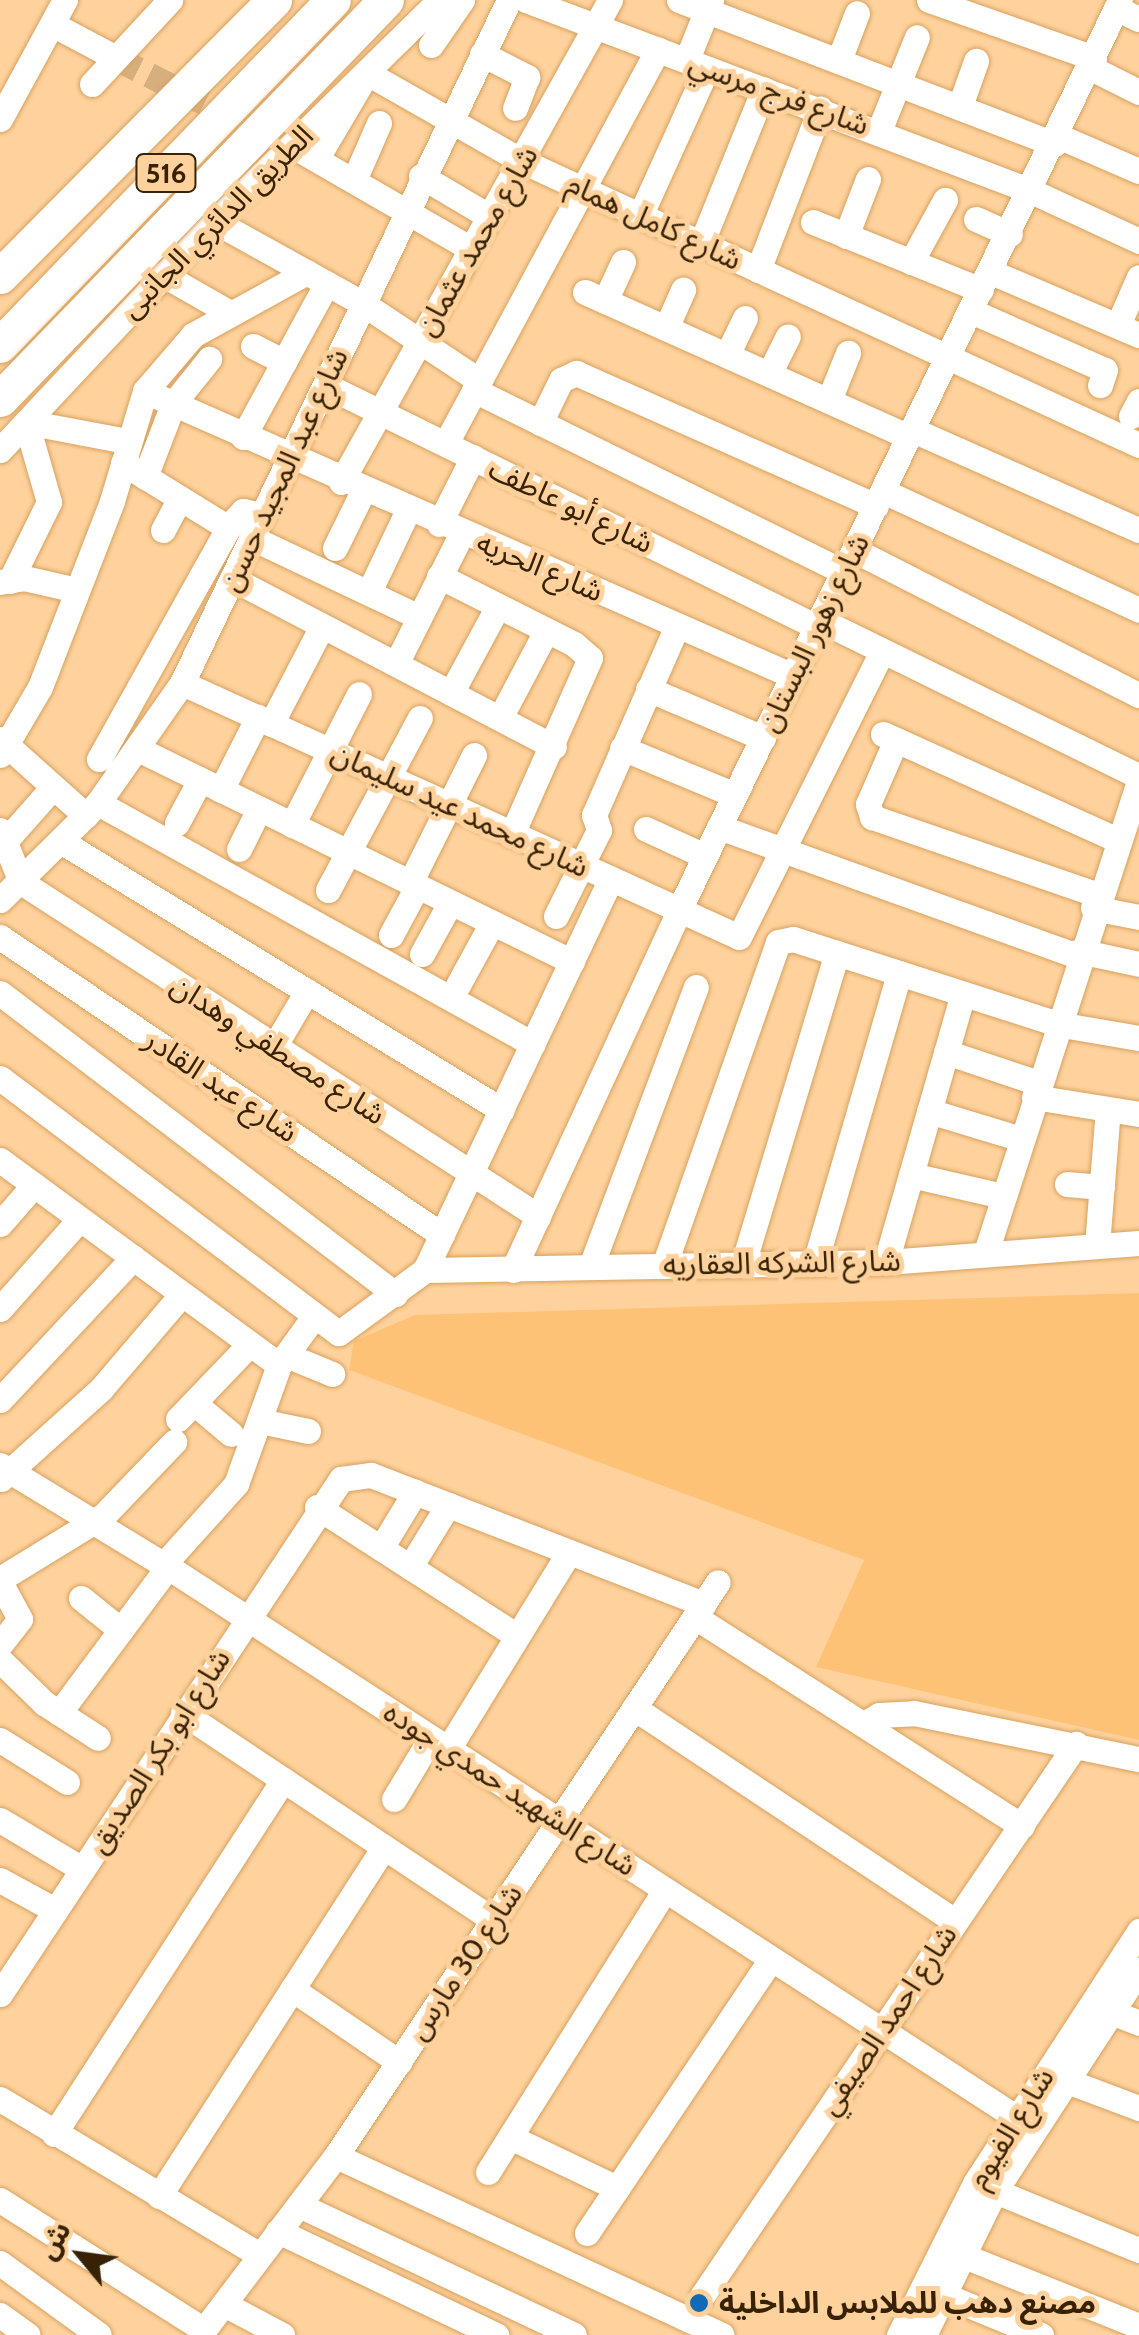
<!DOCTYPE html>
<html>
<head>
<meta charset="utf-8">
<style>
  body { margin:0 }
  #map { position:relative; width:1139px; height:2335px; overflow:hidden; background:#ffd29d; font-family:Cabin,"Noto Sans Arabic",sans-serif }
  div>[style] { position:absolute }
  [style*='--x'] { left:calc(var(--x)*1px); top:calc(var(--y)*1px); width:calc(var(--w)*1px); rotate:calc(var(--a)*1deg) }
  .built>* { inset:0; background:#fec277 }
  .minor-tunnel>* { height:25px; margin-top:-12.5px; transform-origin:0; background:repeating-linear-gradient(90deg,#d7af7f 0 25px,transparent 0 37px) }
  .roads { filter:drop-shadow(0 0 2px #d8a25f) drop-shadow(0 0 2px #d8a25f) }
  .minor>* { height:25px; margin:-12.5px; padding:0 12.5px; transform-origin:12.5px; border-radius:12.5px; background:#fff }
  .highway>* { height:35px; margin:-17.5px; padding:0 17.5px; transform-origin:17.5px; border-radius:17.5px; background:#fff }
  .bridges { filter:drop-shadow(0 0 2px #d8a25f) drop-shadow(0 0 2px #d8a25f) }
  .highway-bridge>* { height:35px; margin:-17.5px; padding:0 17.5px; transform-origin:17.5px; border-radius:17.5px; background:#fff }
  .dots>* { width:28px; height:28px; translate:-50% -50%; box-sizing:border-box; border:5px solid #ffd29d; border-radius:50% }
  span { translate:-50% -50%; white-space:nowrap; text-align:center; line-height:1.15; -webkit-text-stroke:10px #ffd29d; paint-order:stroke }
  .shield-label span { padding:2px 8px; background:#ffd29d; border:2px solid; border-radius:8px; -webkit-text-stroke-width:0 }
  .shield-label { font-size:28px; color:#372205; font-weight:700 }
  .street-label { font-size:30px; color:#372205 }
  .poi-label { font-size:30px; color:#372205; font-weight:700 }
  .left { translate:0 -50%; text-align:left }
  .north { position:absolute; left:30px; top:2205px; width:100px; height:100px; -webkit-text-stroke:8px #ffd29d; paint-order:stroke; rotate:299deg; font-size:28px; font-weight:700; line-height:40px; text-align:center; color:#372205 }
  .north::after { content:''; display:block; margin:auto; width:35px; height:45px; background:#372205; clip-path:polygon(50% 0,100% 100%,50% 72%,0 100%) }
</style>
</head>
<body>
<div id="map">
  <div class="built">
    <i style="clip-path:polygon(1139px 1293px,1139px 1740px,816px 1667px,864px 1560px,349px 1370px,354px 1341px,415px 1315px)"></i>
  </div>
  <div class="minor-tunnel">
    <i style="--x:116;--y:58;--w:196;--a:26.7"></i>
  </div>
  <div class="roads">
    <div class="minor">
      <i style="--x:526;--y:0;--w:540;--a:20.72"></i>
      <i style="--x:1031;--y:191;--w:119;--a:24.8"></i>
      <i style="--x:679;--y:0;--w:402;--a:21"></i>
      <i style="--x:929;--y:0;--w:175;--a:19.4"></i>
      <i style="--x:1116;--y:8;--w:25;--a:26"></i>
      <i style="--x:52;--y:24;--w:72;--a:28"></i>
      <i style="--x:431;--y:45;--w:55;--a:-55.4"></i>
      <i style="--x:482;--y:54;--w:51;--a:27.1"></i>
      <i style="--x:527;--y:77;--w:33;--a:111"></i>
      <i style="--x:687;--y:59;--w:64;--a:-67.9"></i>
      <i style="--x:839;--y:60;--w:50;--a:-69"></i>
      <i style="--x:1089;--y:67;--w:56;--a:26.6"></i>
      <i style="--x:92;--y:84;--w:115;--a:-47.1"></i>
      <i style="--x:960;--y:106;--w:48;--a:-70.4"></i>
      <i style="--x:0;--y:119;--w:136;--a:-61.4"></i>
      <i style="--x:879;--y:131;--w:101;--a:-68"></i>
      <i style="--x:1058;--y:136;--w:88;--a:23.4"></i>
      <i style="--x:305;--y:153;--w:192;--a:30"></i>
      <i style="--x:317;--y:158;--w:99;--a:-59.5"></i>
      <i style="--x:367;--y:73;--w:178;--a:29.6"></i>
      <i style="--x:522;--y:161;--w:679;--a:24.72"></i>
      <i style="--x:421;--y:176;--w:80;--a:30.7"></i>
      <i style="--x:355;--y:178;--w:60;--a:-66.4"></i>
      <i style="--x:640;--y:216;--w:162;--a:-65.6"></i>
      <i style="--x:976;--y:219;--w:37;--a:24"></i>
      <i style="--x:214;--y:221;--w:169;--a:29"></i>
      <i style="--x:362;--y:303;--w:141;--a:33.5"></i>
      <i style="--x:813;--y:222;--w:181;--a:22"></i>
      <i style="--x:846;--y:236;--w:61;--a:-68.9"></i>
      <i style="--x:701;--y:244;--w:167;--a:-67.9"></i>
      <i style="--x:911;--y:262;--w:71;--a:-61.3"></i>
      <i style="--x:758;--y:270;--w:173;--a:-68.9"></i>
      <i style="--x:991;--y:272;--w:161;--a:23.1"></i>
      <i style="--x:162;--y:274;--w:78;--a:29.8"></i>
      <i style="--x:585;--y:292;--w:355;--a:24.1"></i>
      <i style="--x:605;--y:301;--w:43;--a:-65.2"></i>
      <i style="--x:971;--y:311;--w:146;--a:23.8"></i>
      <i style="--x:1105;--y:370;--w:16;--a:108"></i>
      <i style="--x:1118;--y:325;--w:52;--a:-66.4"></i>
      <i style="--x:666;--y:328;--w:42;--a:-65.9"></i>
      <i style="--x:253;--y:346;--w:35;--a:27"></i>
      <i style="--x:727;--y:355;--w:41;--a:-64.1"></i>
      <i style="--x:769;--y:374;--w:42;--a:-63.4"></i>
      <i style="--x:325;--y:385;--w:548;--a:26.19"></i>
      <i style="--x:474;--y:390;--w:412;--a:26.2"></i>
      <i style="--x:145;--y:391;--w:708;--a:23.74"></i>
      <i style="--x:829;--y:400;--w:51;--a:-68"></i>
      <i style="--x:1131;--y:416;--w:17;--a:-62"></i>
      <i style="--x:540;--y:423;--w:48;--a:-64"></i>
      <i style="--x:561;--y:380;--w:17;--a:-25"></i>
      <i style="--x:576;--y:373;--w:328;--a:23.9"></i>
      <i style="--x:913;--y:430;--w:247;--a:23.9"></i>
      <i style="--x:243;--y:437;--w:175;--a:-61.4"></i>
      <i style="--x:446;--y:443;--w:447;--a:-61.7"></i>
      <i style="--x:0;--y:450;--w:313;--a:-46.9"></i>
      <i style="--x:214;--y:221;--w:316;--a:-44.4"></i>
      <i style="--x:123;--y:463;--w:116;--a:31.6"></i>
      <i style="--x:222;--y:524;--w:8;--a:7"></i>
      <i style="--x:230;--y:525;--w:19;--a:-47"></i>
      <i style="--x:243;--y:511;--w:19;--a:12"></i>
      <i style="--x:145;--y:477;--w:78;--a:-69"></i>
      <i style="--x:173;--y:404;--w:58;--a:-51.3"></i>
      <i style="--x:341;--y:482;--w:552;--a:-60.83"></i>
      <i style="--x:883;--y:491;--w:282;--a:24.9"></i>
      <i style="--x:439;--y:524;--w:75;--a:-63.1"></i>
      <i style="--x:163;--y:530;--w:36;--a:-62"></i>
      <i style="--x:252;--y:538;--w:185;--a:25.3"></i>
      <i style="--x:335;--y:548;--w:64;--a:-63.8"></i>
      <i style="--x:854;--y:550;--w:320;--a:27"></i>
      <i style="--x:439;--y:576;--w:151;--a:26.7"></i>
      <i style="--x:574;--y:644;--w:21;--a:41"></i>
      <i style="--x:590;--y:658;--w:193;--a:113.9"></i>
      <i style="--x:233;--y:579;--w:362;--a:27.6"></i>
      <i style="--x:10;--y:581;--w:88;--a:-63.7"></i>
      <i style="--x:49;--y:502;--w:83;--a:-106"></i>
      <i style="--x:26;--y:422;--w:103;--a:10.7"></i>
      <i style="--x:0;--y:582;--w:24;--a:-9"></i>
      <i style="--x:24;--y:578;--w:54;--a:12.8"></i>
      <i style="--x:369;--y:592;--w:91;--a:-64.6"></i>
      <i style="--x:820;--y:620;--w:355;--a:26.1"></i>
      <i style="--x:396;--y:664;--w:147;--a:-63.3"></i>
      <i style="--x:182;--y:683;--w:612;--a:24.51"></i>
      <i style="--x:739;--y:937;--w:320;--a:-63.4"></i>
      <i style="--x:648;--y:689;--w:125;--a:23.1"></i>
      <i style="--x:451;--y:693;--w:99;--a:-61.6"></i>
      <i style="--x:500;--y:718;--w:98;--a:-62.1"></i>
      <i style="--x:271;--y:724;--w:110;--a:-62.5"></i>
      <i style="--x:883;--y:734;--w:256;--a:24.3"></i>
      <i style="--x:0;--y:739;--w:115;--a:41.8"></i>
      <i style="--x:896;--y:740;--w:70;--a:113.6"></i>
      <i style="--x:868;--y:804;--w:14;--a:73"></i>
      <i style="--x:872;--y:817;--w:239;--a:19"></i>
      <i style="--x:622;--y:748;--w:122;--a:22.6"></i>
      <i style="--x:140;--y:750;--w:481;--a:26.1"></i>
      <i style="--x:0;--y:755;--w:79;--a:-59.5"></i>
      <i style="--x:40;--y:687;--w:199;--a:-68.8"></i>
      <i style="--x:112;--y:501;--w:115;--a:-73.3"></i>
      <i style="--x:145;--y:391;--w:74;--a:-49.4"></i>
      <i style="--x:193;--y:335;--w:130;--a:-28.9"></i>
      <i style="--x:99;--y:759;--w:268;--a:-60.8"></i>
      <i style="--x:221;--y:790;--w:82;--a:-63.1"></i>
      <i style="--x:98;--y:803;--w:497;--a:29"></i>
      <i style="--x:177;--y:823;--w:49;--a:-61.9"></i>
      <i style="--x:292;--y:825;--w:147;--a:-62.9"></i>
      <i style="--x:719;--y:827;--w:381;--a:19.8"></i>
      <i style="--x:646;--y:829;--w:65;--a:24.6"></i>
      <i style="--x:0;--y:830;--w:56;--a:68"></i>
      <i style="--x:21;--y:882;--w:616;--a:32.86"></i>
      <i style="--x:62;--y:842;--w:515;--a:31.35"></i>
      <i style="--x:0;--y:847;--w:80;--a:-48.5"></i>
      <i style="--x:239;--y:849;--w:45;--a:-63.4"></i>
      <i style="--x:410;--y:883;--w:143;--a:-63.4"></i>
      <i style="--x:328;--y:890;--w:195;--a:-61.9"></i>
      <i style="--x:0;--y:900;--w:138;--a:-44.7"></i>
      <i style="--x:98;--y:803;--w:146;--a:-55"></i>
      <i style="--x:182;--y:683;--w:757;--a:-64.42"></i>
      <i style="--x:1093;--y:908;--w:47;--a:11.1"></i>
      <i style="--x:556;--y:916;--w:96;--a:-63.4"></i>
      <i style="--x:599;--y:830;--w:16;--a:-108"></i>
      <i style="--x:594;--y:815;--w:206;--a:-66.3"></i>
      <i style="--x:391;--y:935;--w:55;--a:-61.6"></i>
      <i style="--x:0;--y:937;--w:533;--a:33.99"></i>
      <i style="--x:1079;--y:951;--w:61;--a:12.2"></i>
      <i style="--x:422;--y:954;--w:58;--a:-61.2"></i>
      <i style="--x:458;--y:985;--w:71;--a:-61.3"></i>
      <i style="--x:0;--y:993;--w:497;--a:37.3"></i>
      <i style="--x:274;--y:1047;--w:65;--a:-59.5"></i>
      <i style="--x:946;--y:1052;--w:97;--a:18.6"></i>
      <i style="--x:0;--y:1078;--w:424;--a:37"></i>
      <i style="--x:339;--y:1333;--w:107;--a:-36.2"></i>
      <i style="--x:425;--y:1270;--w:433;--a:-64.6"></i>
      <i style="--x:1034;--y:1097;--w:106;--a:9.2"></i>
      <i style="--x:929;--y:1111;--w:96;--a:16.9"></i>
      <i style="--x:0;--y:1160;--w:346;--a:36.3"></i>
      <i style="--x:911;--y:1175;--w:94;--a:12.9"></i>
      <i style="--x:1067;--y:1184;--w:35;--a:5"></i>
      <i style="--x:0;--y:1224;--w:52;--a:-48.9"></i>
      <i style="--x:1097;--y:1245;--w:136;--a:-85.4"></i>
      <i style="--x:986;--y:1252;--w:496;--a:-72"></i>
      <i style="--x:886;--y:1262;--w:279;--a:-74"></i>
      <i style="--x:815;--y:1263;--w:302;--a:-73.8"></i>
      <i style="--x:743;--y:1264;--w:325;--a:-73.2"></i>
      <i style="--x:591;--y:1266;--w:298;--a:-69.4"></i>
      <i style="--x:664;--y:1266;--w:343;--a:-70.6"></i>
      <i style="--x:778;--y:942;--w:15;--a:-11"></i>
      <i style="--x:793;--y:939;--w:277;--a:17.8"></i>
      <i style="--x:1057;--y:1024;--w:83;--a:9.7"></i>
      <i style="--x:425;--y:1270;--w:461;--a:-1"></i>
      <i style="--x:886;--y:1262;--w:254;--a:-4.3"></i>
      <i style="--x:513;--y:1270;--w:396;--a:-65.2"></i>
      <i style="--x:679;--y:910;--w:1011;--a:-64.14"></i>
      <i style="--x:0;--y:1309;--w:120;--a:-48.4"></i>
      <i style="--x:286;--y:1355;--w:50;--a:22.4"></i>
      <i style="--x:0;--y:1400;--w:195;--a:-46.9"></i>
      <i style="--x:194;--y:1403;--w:48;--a:40"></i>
      <i style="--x:178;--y:1419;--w:104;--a:-46.2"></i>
      <i style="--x:260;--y:1421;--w:49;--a:11.8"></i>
      <i style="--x:0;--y:1465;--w:197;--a:31.3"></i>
      <i style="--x:168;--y:1567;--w:1012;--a:32.98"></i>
      <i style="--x:1;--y:1479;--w:135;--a:-42"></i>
      <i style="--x:101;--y:1389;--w:125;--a:-49.5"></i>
      <i style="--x:317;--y:1507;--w:238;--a:32.8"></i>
      <i style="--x:381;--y:1548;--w:66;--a:-58.7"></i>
      <i style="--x:164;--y:1564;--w:108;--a:-48"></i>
      <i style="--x:236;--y:1484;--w:127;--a:-70.1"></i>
      <i style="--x:279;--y:1365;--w:57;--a:-54.3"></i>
      <i style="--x:410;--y:1567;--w:73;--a:-58.5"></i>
      <i style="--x:0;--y:1579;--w:121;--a:-31.5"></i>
      <i style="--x:103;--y:1516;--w:103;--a:-46.2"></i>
      <i style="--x:0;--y:1582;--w:42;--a:61.6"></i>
      <i style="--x:20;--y:1619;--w:33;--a:128"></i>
      <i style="--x:81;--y:1598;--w:51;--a:38.7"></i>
      <i style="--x:695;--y:1617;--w:388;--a:32.6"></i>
      <i style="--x:0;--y:1660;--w:62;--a:44.3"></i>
      <i style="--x:44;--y:1703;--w:64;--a:32.9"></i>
      <i style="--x:634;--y:1708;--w:384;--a:33.6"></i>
      <i style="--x:59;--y:1713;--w:182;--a:-53.3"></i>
      <i style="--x:183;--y:1713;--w:373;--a:33.7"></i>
      <i style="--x:864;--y:1724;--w:17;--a:-31"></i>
      <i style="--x:879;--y:1715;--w:35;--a:-3"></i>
      <i style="--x:914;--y:1713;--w:230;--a:11.6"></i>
      <i style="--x:0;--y:1740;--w:79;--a:32.1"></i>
      <i style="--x:448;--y:1749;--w:231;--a:-58.4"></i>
      <i style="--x:394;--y:1799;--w:71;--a:-58.8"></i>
      <i style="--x:0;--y:1820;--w:96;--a:30.9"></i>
      <i style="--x:0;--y:1880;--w:63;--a:28.6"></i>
      <i style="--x:292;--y:1989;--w:130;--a:34.3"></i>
      <i style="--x:0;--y:1994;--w:618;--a:-56.49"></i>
      <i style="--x:341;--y:1479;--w:30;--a:-8"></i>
      <i style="--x:371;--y:1475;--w:357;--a:21.2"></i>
      <i style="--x:1111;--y:2012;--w:30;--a:21"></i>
      <i style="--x:1067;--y:2081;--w:77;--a:20.6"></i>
      <i style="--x:0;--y:2099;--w:303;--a:31"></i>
      <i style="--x:54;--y:2134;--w:422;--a:-57.1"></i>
      <i style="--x:510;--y:2137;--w:119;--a:25.5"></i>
      <i style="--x:336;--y:2156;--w:425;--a:24.9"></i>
      <i style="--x:488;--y:2172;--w:333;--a:-57.9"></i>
      <i style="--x:995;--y:2191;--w:156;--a:22.3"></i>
      <i style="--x:159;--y:2196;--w:415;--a:-57.2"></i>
      <i style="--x:0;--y:2200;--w:242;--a:32.5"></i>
      <i style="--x:299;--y:2205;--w:304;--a:25.3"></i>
      <i style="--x:278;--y:2231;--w:242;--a:25.5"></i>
      <i style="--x:587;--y:2233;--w:330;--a:-56.1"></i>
      <i style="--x:964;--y:2256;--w:188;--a:21.8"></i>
      <i style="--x:0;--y:2263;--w:122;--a:36"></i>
      <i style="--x:944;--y:2295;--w:105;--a:22.4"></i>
      <i style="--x:702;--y:2296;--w:667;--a:-55.88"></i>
      <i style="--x:224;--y:2304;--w:66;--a:28.1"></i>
      <i style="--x:0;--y:2315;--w:34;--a:36"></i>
      <i style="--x:200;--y:2335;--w:225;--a:-52.8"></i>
      <i style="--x:336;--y:2156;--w:689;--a:-56.36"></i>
      <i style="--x:899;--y:2335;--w:170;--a:-63.4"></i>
      <i style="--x:975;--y:2183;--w:301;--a:-56.9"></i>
      <i style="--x:924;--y:2335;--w:161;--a:-63.8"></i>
      <i style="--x:995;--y:2191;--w:264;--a:-56.9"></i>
    </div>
    <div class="highway">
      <i style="--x:0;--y:276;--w:389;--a:-45.2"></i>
      <i style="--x:0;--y:345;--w:479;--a:-46"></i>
    </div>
  </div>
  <div class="bridges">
    <div class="highway-bridge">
      <i style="--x:0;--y:399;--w:555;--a:-45.95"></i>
    </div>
  </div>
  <div class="dots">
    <i style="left:699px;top:2303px;background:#116ab7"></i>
  </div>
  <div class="shield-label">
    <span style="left:166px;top:173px">516</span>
  </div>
  <div class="street-label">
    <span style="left:779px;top:94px;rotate:20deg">شارع فرج مرسي</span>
    <span style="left:217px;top:222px;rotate:-45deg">الطريق الدائري الجانبى</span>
    <span style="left:654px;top:222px;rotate:25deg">شارع كامل همام</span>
    <span style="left:477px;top:241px;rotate:-60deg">شارع محمد عثمان</span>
    <span style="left:284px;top:470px;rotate:-65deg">شارع عبد المجيد حسن</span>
    <span style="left:571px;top:506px;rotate:26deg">شارع أبو عاطف</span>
    <span style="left:540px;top:567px;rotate:23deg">شارع الحريه</span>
    <span style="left:814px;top:633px;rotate:-64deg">شارع زهور البستان</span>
    <span style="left:460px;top:810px;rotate:25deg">شارع محمد عيد سليمان</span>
    <span style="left:278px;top:1050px;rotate:33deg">شارع مصطفي وهدان</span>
    <span style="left:221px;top:1086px;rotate:34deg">شارع عبد القادر</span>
    <span style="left:782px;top:1263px;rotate:-1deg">شارع الشركه العقاريه</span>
    <span style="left:159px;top:1751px;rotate:-57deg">شارع ابو بكر الصديق</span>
    <span style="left:510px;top:1789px;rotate:33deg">شارع الشهيد حمدي جوده</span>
    <span style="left:465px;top:1962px;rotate:-56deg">شارع 30 مارس</span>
    <span style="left:888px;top:2020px;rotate:-56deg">شارع احمد الصيفي</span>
    <span style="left:1011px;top:2128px;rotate:-58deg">شارع الفيوم</span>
  </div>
  <div class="poi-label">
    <span class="left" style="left:719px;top:2303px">مصنع دهب للملابس الداخلية</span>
  </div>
  <div class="north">ش</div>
</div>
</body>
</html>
